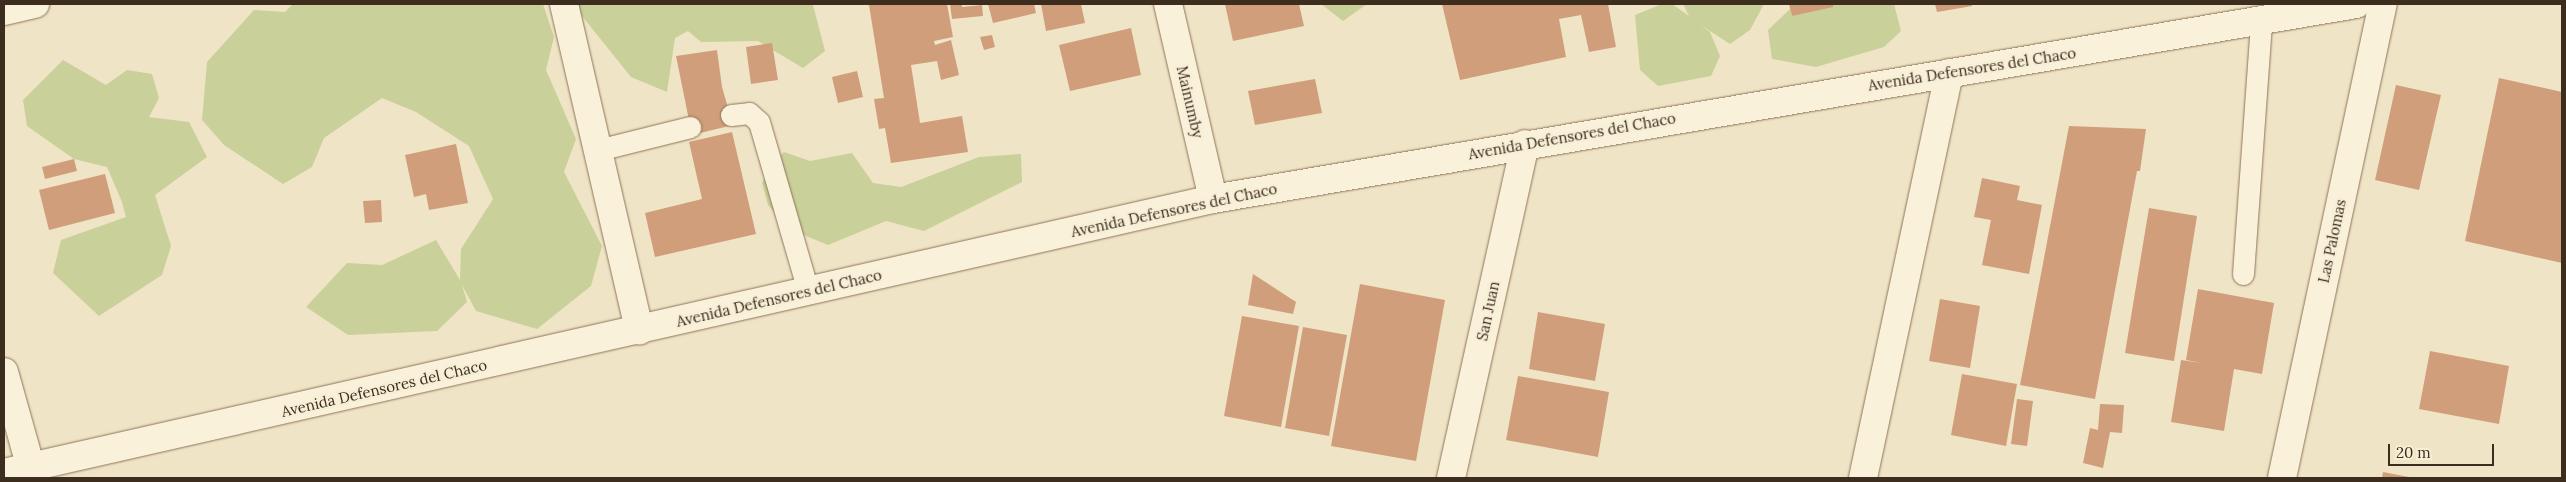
<!DOCTYPE html>
<html>
<head>
<meta charset="utf-8">
<style>
  body { margin:0 }
  #map { position:relative; width:2566px; height:482px; overflow:hidden; background:#f0e4c6; font-family:Lora,serif }
  div>[style] { position:absolute }
  [style*='--x'] { left:calc(var(--x)*1px); top:calc(var(--y)*1px); width:calc(var(--w)*1px); rotate:calc(var(--a)*1deg) }
  .green>* { inset:0; background:#c9d099 }
  .building>* { inset:0; background:#d09e7a }
  .roads { filter:drop-shadow(0 0 1px #8d755a) drop-shadow(0 0 1px #8d755a) }
  .lane>* { height:21px; margin:-10.5px; padding:0 10.5px; transform-origin:10.5px; border-radius:10.5px; background:#faf1da }
  .street>* { height:28px; margin:-14px; padding:0 14px; transform-origin:14px; border-radius:14px; background:#faf1da }
  .secondary>* { height:28px; margin:-14px; padding:0 14px; transform-origin:14px; border-radius:14px; background:#faf1da }
  span { translate:-50% -50%; white-space:nowrap; text-align:center; line-height:1.15; -webkit-text-stroke:4.5px #f7eed6; paint-order:stroke }
  .street-label { font-size:15px; color:#3c2d1f }
  .frame { position:absolute; inset:0; border:5px solid #3c2d1f; pointer-events:none }
  .scale { position:absolute; left:2388px; top:444px; width:106px; height:22px; box-sizing:border-box; border:2px solid #3c2d1f; border-top:0; padding-left:6px; font-size:15px; line-height:18px; white-space:nowrap; color:#3c2d1f; -webkit-text-stroke:4px #f7eed6; paint-order:stroke }
</style>
</head>
<body>
<div id="map">
  <div class="green">
    <i style="clip-path:polygon(293px 4px,543px 4px,554px 37px,546px 70px,576px 139px,564px 172px,602px 246px,591px 286px,537px 329px,476px 311px,462px 285px,467px 302px,437px 331px,348px 335px,306px 307px,347px 263px,382px 265px,436px 240px,460px 280px,461px 249px,493px 199px,469px 146px,416px 112px,382px 98px,324px 138px,312px 167px,283px 184px,224px 145px,202px 120px,207px 62px,254px 10px,285px 12px)"></i>
    <i style="clip-path:polygon(577px 4px,837px 4px,813px 5px,825px 51px,803px 68px,758px 41px,701px 42px,688px 31px,675px 38px,667px 92px,631px 77px,582px 16px)"></i>
    <i style="clip-path:polygon(1321px 4px,1367px 4px,1343px 21px)"></i>
    <i style="clip-path:polygon(1662px 4px,1672px 4px,1689px 16px,1683px 4px,1764px 4px,1750px 30px,1730px 44px,1699px 24px,1710px 32px,1720px 56px,1711px 76px,1658px 86px,1640px 70px,1635px 15px)"></i>
    <i style="clip-path:polygon(1823px 4px,1894px 4px,1901px 31px,1884px 47px,1816px 67px,1772px 59px,1768px 30px,1790px 9px,1792px 16px)"></i>
    <i style="clip-path:polygon(63px 60px,106px 85px,127px 70px,152px 74px,159px 98px,149px 117px,189px 122px,207px 157px,155px 195px,171px 246px,162px 275px,99px 316px,53px 273px,61px 240px,126px 217px,122px 202px,107px 167px,74px 159px,27px 126px,23px 100px)"></i>
    <i style="clip-path:polygon(784px 152px,810px 161px,852px 153px,873px 183px,901px 187px,979px 157px,1021px 154px,1022px 182px,924px 231px,886px 221px,828px 245px,789px 229px,768px 205px,762px 183px,773px 161px)"></i>
  </div>
  <div class="building">
    <i style="clip-path:polygon(947px 4px,953px 37px,934px 41px,935px 45px,951px 40px,959px 75px,941px 80px,937px 61px,911px 65px,920px 123px,962px 116px,968px 152px,891px 163px,885px 128px,879px 129px,874px 99px,884px 98px,869px 5px)"></i>
    <i style="clip-path:polygon(950px 4px,962px 4px,962px 7px,982px 5px,983px 16px,952px 19px)"></i>
    <i style="clip-path:polygon(988px 4px,1034px 4px,1036px 13px,993px 23px)"></i>
    <i style="clip-path:polygon(1041px 4px,1081px 4px,1085px 23px,1046px 31px)"></i>
    <i style="clip-path:polygon(1225px 4px,1299px 4px,1304px 26px,1233px 41px)"></i>
    <i style="clip-path:polygon(1442px 4px,1608px 4px,1616px 47px,1589px 52px,1581px 15px,1559px 19px,1566px 57px,1460px 80px)"></i>
    <i style="clip-path:polygon(1789px 4px,1833px 4px,1833px 7px,1792px 16px)"></i>
    <i style="clip-path:polygon(1935px 4px,1972px 4px,1972px 6px,1937px 12px)"></i>
    <i style="clip-path:polygon(1131px 28px,1141px 75px,1070px 91px,1059px 45px)"></i>
    <i style="clip-path:polygon(992px 35px,995px 47px,984px 50px,980px 37px)"></i>
    <i style="clip-path:polygon(772px 43px,778px 80px,751px 84px,746px 47px)"></i>
    <i style="clip-path:polygon(717px 50px,722px 87px,733px 125px,692px 135px,676px 56px)"></i>
    <i style="clip-path:polygon(857px 71px,863px 97px,838px 103px,832px 77px)"></i>
    <i style="clip-path:polygon(2499px 78px,2562px 92px,2562px 263px,2465px 241px)"></i>
    <i style="clip-path:polygon(1315px 79px,1322px 113px,1255px 125px,1248px 91px)"></i>
    <i style="clip-path:polygon(2396px 85px,2441px 95px,2419px 190px,2375px 180px)"></i>
    <i style="clip-path:polygon(2069px 126px,2146px 129px,2140px 171px,2137px 171px,2095px 399px,2020px 385px)"></i>
    <i style="clip-path:polygon(732px 132px,756px 234px,655px 257px,645px 213px,702px 199px,689px 142px)"></i>
    <i style="clip-path:polygon(456px 144px,468px 203px,429px 210px,426px 194px,414px 197px,405px 155px)"></i>
    <i style="clip-path:polygon(74px 159px,77px 171px,45px 179px,42px 167px)"></i>
    <i style="clip-path:polygon(105px 174px,115px 213px,49px 230px,39px 190px)"></i>
    <i style="clip-path:polygon(1982px 178px,2020px 186px,2017px 200px,2042px 205px,2029px 274px,1982px 265px,1991px 220px,1974px 217px)"></i>
    <i style="clip-path:polygon(381px 200px,382px 222px,365px 223px,363px 201px)"></i>
    <i style="clip-path:polygon(2149px 208px,2197px 216px,2174px 361px,2125px 353px)"></i>
    <i style="clip-path:polygon(1253px 274px,1296px 302px,1293px 314px,1248px 305px)"></i>
    <i style="clip-path:polygon(1360px 284px,1445px 300px,1416px 461px,1331px 446px)"></i>
    <i style="clip-path:polygon(2198px 289px,2274px 303px,2262px 374px,2234px 369px,2224px 431px,2171px 422px,2181px 360px,2202px 363px,2186px 360px)"></i>
    <i style="clip-path:polygon(1940px 299px,1980px 306px,1970px 368px,1929px 361px)"></i>
    <i style="clip-path:polygon(1538px 312px,1605px 324px,1595px 381px,1529px 369px)"></i>
    <i style="clip-path:polygon(1242px 316px,1299px 326px,1281px 427px,1224px 416px)"></i>
    <i style="clip-path:polygon(1303px 327px,1347px 335px,1329px 436px,1285px 428px)"></i>
    <i style="clip-path:polygon(2430px 351px,2509px 366px,2499px 424px,2419px 409px)"></i>
    <i style="clip-path:polygon(1962px 374px,2017px 384px,2006px 446px,1951px 435px)"></i>
    <i style="clip-path:polygon(1518px 376px,1609px 392px,1598px 457px,1506px 440px)"></i>
    <i style="clip-path:polygon(2017px 399px,2033px 401px,2027px 446px,2011px 444px)"></i>
    <i style="clip-path:polygon(2100px 404px,2124px 405px,2122px 433px,2110px 432px,2103px 468px,2083px 463px,2090px 428px,2098px 430px)"></i>
    <i style="clip-path:polygon(2383px 472px,2409px 477px,2409px 478px,2382px 478px)"></i>
  </div>
  <div class="roads">
    <div class="lane">
      <i style="--x:731;--y:115;--w:18;--a:-6"></i>
      <i style="--x:749;--y:113;--w:13;--a:42"></i>
      <i style="--x:759;--y:122;--w:176;--a:73.8"></i>
      <i style="--x:598;--y:150;--w:95;--a:-14"></i>
      <i style="--x:2243;--y:274;--w:253;--a:-85.9"></i>
    </div>
    <div class="street">
      <i style="--x:564;--y:4;--w:335;--a:77"></i>
      <i style="--x:1168;--y:4;--w:200;--a:77"></i>
      <i style="--x:4;--y:11;--w:32;--a:-13"></i>
      <i style="--x:4;--y:372;--w:100;--a:74.3"></i>
      <i style="--x:1451;--y:478;--w:342;--a:-77.5"></i>
      <i style="--x:1863;--y:478;--w:414;--a:-78"></i>
      <i style="--x:2282;--y:478;--w:485;--a:-78"></i>
    </div>
    <div class="secondary">
      <i style="--x:4;--y:473;--w:1240;--a:-12.77"></i>
      <i style="--x:1213;--y:199;--w:1160;--a:-9.68"></i>
    </div>
  </div>
  <div class="street-label">
    <span style="left:1972px;top:69px;rotate:-9deg">Avenida Defensores del Chaco</span>
    <span style="left:1190px;top:102px;rotate:77deg">Mainumby</span>
    <span style="left:1572px;top:136px;rotate:-10deg">Avenida Defensores del Chaco</span>
    <span style="left:1174px;top:210px;rotate:-12deg">Avenida Defensores del Chaco</span>
    <span style="left:2332px;top:241px;rotate:-78deg">Las Palomas</span>
    <span style="left:779px;top:298px;rotate:-13deg">Avenida Defensores del Chaco</span>
    <span style="left:1488px;top:311px;rotate:-78deg">San Juan</span>
    <span style="left:384px;top:388px;rotate:-13deg">Avenida Defensores del Chaco</span>
  </div>
  <div class="frame"></div>
  <div class="scale">20 m</div>
</div>
</body>
</html>
